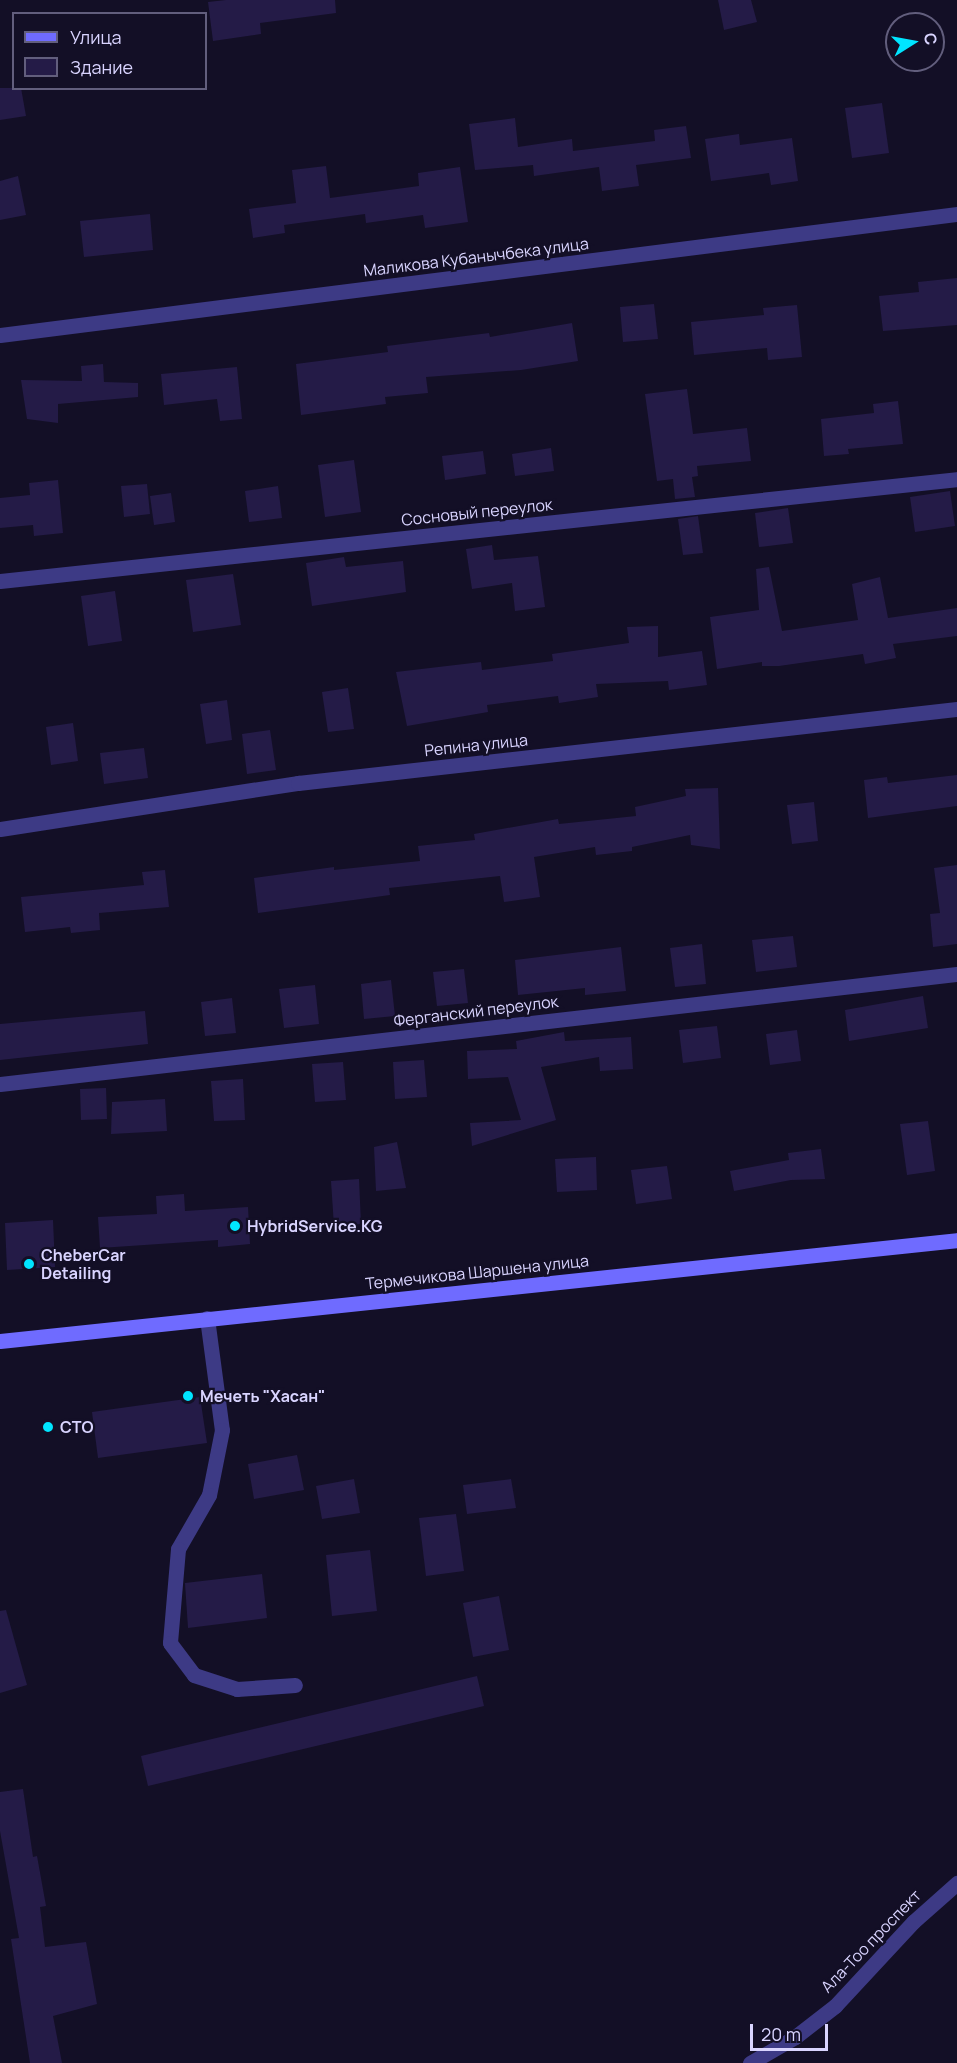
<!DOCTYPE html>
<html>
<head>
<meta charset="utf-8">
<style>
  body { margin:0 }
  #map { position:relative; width:957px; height:2063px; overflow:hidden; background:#130f26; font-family:Manrope,sans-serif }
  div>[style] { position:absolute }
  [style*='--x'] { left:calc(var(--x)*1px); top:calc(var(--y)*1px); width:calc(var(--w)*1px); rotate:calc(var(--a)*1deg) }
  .building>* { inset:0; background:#241b47 }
  .street>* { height:15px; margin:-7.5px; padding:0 7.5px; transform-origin:7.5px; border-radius:7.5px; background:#3d3a85 }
  .secondary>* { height:15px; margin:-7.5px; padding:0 7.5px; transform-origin:7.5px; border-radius:7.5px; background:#6f6bff }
  .dots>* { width:16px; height:16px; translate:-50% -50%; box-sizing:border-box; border:3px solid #130f26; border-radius:50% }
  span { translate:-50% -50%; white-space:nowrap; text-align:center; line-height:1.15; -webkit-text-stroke:4.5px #130f26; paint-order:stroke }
  .street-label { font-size:16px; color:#d9d4ff }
  .poi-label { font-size:16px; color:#d9d4ff; font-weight:700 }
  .left { translate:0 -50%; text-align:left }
  .legend { position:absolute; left:12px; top:12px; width:195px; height:78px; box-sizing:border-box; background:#130f26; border:2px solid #625e7d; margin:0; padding:8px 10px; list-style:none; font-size:18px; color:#d9d4ff }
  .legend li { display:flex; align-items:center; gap:12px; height:30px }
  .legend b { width:30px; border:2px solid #625e7d }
  .north { position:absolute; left:885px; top:12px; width:60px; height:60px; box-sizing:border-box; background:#130f26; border:2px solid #625e7d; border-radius:50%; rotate:79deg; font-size:16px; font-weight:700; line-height:24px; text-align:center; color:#d9d4ff }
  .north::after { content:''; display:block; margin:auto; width:21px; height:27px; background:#00e5ff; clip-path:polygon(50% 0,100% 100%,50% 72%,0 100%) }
  .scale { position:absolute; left:750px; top:2024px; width:78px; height:27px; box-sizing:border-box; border:3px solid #d9d4ff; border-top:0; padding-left:8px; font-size:18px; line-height:21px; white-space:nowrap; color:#d9d4ff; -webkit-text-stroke:4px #130f26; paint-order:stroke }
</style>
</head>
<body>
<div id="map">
  <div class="building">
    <i style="clip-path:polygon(226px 0,335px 0,336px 13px,260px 23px,261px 34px,213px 41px,208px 2px)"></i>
    <i style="clip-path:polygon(718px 0,751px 0,757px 22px,724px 30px)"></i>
    <i style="clip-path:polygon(0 88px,21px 88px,26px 116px,0 120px)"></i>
    <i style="clip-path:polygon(882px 103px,889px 153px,852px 158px,845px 108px)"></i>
    <i style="clip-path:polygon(515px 118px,518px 147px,572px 139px,573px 151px,655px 141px,654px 130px,686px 126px,691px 158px,636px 165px,639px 186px,602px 191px,599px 167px,534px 176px,533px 165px,475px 170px,469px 124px)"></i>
    <i style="clip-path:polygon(739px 134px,740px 145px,792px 138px,798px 181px,771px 185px,769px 173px,711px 181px,705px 139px)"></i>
    <i style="clip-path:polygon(326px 166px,330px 198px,419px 186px,418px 173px,460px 167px,468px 222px,425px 228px,423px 215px,366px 223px,365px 214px,284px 225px,285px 233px,253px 238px,249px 209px,296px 203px,292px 170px)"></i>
    <i style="clip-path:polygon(18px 176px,26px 215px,0 220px,0 181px)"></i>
    <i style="clip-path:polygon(150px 214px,153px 250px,84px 257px,80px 221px)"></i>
    <i style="clip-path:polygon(957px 278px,957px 325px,883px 331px,879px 296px,919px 292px,918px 282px)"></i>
    <i style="clip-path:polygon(654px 304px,658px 339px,623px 342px,620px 307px)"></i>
    <i style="clip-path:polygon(797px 305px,802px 357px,768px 360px,767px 348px,694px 355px,691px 322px,764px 315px,763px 308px)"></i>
    <i style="clip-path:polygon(572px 323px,578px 361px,521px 370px,426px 377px,428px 393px,385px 397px,386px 404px,301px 415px,296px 364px,388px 352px,387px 346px,489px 333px,490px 337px)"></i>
    <i style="clip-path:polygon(103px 364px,104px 382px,138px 383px,138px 397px,58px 404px,58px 423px,27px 419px,21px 380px,82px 381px,81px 366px)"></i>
    <i style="clip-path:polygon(237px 367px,242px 419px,220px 421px,217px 399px,164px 405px,161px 374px)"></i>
    <i style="clip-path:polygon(687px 389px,693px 434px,747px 428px,751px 461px,697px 466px,698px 476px,692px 477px,695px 497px,675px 499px,673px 479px,657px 481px,645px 394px)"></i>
    <i style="clip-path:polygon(898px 401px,903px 444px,848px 449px,849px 454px,824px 456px,821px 419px,874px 413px,873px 404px)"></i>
    <i style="clip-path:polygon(551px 448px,554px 471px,515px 476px,512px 454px)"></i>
    <i style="clip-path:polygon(483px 451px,486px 474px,445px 480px,442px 456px)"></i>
    <i style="clip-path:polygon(354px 460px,361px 512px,325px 517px,318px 465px)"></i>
    <i style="clip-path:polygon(58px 480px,63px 533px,34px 536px,33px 525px,0 528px,0 498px,30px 495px,29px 483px)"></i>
    <i style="clip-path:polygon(147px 484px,150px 514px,124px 517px,121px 486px)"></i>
    <i style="clip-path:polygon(278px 486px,282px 518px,249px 522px,245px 491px)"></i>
    <i style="clip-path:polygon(950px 491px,955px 526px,915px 532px,910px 497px)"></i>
    <i style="clip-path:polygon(171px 493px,175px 522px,154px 525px,150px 496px)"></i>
    <i style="clip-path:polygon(788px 508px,793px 543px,759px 547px,755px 513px)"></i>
    <i style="clip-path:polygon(698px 516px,703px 553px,683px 555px,678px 519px)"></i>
    <i style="clip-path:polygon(492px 545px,494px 560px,538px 556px,545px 607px,515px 611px,512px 583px,472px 589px,466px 549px)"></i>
    <i style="clip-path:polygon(344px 557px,346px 567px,403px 561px,406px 592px,312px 606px,306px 563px)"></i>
    <i style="clip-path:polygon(769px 567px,782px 631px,858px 620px,852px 584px,880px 577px,888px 618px,957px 608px,957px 636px,893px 644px,896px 658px,865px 664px,863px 654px,779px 666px,762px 666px,762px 662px,717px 669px,710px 617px,759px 610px,756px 569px)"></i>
    <i style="clip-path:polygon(233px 574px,241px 625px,193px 632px,186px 580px)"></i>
    <i style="clip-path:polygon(115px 591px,122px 641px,88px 646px,81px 596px)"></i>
    <i style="clip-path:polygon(658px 626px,658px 657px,702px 651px,707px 685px,669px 690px,668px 681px,596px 684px,598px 697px,559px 703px,558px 696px,487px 705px,488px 712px,407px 726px,396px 672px,481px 662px,482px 670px,553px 661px,552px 654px,629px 643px,627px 627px)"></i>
    <i style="clip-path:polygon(348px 688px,354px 729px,328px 732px,322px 692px)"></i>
    <i style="clip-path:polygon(227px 700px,232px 740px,206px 744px,200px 704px)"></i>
    <i style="clip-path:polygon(73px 723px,78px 761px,51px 765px,46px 727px)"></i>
    <i style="clip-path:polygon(270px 730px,276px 770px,247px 774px,242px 734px)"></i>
    <i style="clip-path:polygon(144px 748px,148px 778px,104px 784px,100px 753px)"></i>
    <i style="clip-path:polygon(957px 775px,957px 806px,868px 818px,864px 780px,887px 777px,888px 783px)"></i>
    <i style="clip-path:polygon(718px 788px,720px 849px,691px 845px,690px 835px,632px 847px,632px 851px,596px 855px,595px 847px,534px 857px,540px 897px,504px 902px,500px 876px,389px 888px,390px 895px,258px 913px,254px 878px,334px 867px,334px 870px,420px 861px,418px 846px,475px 840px,474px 834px,558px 819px,559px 824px,636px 816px,635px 807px,686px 796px,685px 789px)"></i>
    <i style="clip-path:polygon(814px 802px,818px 841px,792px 844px,787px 805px)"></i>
    <i style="clip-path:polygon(957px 865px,957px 944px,933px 947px,930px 914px,940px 913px,934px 868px)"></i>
    <i style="clip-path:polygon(165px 870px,169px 907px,99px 913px,100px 930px,71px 933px,70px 927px,25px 932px,21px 897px,144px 885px,142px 872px)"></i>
    <i style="clip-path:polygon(793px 936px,797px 967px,756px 972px,752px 940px)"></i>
    <i style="clip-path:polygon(702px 944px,706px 984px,675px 987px,670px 948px)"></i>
    <i style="clip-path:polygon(621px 947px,626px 991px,585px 995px,585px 988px,518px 995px,515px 960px)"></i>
    <i style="clip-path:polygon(464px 969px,468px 1003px,437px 1006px,433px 972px)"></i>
    <i style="clip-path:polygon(391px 980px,395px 1016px,364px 1019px,361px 984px)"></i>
    <i style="clip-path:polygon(315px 985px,319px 1024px,284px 1028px,279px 989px)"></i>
    <i style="clip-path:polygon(923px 996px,928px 1028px,849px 1041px,845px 1010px)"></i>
    <i style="clip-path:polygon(232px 998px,236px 1033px,205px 1036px,201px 1002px)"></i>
    <i style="clip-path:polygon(145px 1011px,148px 1044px,0 1060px,0 1024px)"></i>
    <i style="clip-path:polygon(717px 1026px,721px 1058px,683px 1063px,679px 1030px)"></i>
    <i style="clip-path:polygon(797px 1030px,801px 1061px,770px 1065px,766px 1034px)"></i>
    <i style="clip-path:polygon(564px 1032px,565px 1041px,631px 1037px,633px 1069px,600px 1071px,599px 1057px,541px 1067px,556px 1120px,472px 1146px,470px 1123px,521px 1120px,508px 1077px,468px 1079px,467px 1051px,517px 1049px,516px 1041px)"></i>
    <i style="clip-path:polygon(424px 1060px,427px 1097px,395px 1099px,393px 1062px)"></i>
    <i style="clip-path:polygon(343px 1062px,346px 1100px,315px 1102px,312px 1064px)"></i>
    <i style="clip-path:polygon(243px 1079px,245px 1120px,214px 1121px,211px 1081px)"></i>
    <i style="clip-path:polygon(106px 1088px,107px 1119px,81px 1120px,80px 1089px)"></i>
    <i style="clip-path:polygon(165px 1099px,167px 1131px,111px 1134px,112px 1102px)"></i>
    <i style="clip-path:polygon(928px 1121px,935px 1171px,907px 1175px,900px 1124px)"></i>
    <i style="clip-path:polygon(397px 1142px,406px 1188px,376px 1191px,374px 1147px)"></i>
    <i style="clip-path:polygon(821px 1149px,825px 1179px,791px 1180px,734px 1191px,730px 1171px,789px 1160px,788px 1153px)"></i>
    <i style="clip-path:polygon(596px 1157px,597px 1190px,557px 1192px,555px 1159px)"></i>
    <i style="clip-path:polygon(667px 1166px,672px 1199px,636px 1204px,631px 1170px)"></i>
    <i style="clip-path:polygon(359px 1179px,361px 1224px,334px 1226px,331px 1181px)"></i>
    <i style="clip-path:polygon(184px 1194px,185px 1211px,248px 1207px,250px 1244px,218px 1247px,218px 1240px,100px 1248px,98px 1217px,157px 1214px,156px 1196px)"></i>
    <i style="clip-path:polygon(53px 1220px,55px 1267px,7px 1270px,5px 1223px)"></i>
    <i style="clip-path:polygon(200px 1397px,207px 1443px,98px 1458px,92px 1412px)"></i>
    <i style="clip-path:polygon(297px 1455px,304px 1490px,254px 1499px,248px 1464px)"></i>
    <i style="clip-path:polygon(354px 1479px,360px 1513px,322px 1519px,316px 1486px)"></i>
    <i style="clip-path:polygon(511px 1479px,516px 1508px,467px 1514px,463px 1485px)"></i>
    <i style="clip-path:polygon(456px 1514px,464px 1571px,426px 1576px,419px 1518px)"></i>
    <i style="clip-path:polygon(370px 1550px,377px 1611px,332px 1616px,326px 1555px)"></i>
    <i style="clip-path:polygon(262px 1574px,267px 1618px,188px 1628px,185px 1583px)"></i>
    <i style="clip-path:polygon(499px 1596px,509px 1650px,473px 1657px,463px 1603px)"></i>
    <i style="clip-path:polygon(6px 1610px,27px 1685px,0 1693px,0 1611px)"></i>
    <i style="clip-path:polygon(477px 1676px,484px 1706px,148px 1786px,141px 1756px)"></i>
    <i style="clip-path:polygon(23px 1789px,33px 1857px,37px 1856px,46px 1906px,40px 1907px,45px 1947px,86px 1942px,97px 2004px,53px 2016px,62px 2063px,30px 2063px,11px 1939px,19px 1938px,0 1831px,0 1792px)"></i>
  </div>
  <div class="street">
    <i style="--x:0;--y:335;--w:965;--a:-7.21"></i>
    <i style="--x:0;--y:581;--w:962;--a:-6.08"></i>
    <i style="--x:0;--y:829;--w:302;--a:-8.8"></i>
    <i style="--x:298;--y:783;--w:663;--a:-6.41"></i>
    <i style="--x:0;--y:1084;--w:963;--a:-6.56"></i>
    <i style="--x:207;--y:1318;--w:113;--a:82.4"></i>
    <i style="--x:222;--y:1430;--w:66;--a:101.3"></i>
    <i style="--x:209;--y:1495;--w:62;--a:119.9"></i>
    <i style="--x:178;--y:1549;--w:94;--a:94.9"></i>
    <i style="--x:170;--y:1643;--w:40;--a:53"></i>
    <i style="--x:194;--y:1675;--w:45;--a:18"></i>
    <i style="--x:237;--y:1689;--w:58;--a:-3.9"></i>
    <i style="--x:750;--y:2063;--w:52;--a:-30"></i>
    <i style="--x:795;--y:2037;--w:51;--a:-37.8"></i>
    <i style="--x:835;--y:2006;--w:115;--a:-47.1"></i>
    <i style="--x:913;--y:1922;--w:59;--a:-41.6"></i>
  </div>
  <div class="secondary">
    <i style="--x:0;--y:1341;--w:962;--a:-6.02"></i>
  </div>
  <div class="dots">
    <i style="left:235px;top:1226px;background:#00e5ff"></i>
    <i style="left:29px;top:1264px;background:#00e5ff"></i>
    <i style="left:188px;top:1396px;background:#00e5ff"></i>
    <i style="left:48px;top:1427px;background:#00e5ff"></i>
  </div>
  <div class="street-label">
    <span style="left:476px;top:257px;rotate:-7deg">Маликова Кубанычбека улица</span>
    <span style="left:477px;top:512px;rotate:-6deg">Сосновый переулок</span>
    <span style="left:476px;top:745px;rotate:-6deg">Репина улица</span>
    <span style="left:476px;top:1011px;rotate:-7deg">Ферганский переулок</span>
    <span style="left:477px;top:1272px;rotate:-6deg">Термечикова Шаршена улица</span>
    <span style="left:871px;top:1941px;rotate:-46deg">Ала-Тоо проспект</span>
  </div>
  <div class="poi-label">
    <span class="left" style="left:247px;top:1226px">HybridService.KG</span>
    <span class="left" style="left:41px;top:1264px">CheberCar<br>Detailing</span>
    <span class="left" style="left:200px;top:1396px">Мечеть "Хасан"</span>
    <span class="left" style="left:60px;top:1427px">СТО</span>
  </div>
  <ul class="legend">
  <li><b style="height:8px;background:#6f6bff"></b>Улица</li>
  <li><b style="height:16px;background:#241b47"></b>Здание</li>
  </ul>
  <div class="north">С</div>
  <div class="scale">20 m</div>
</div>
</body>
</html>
